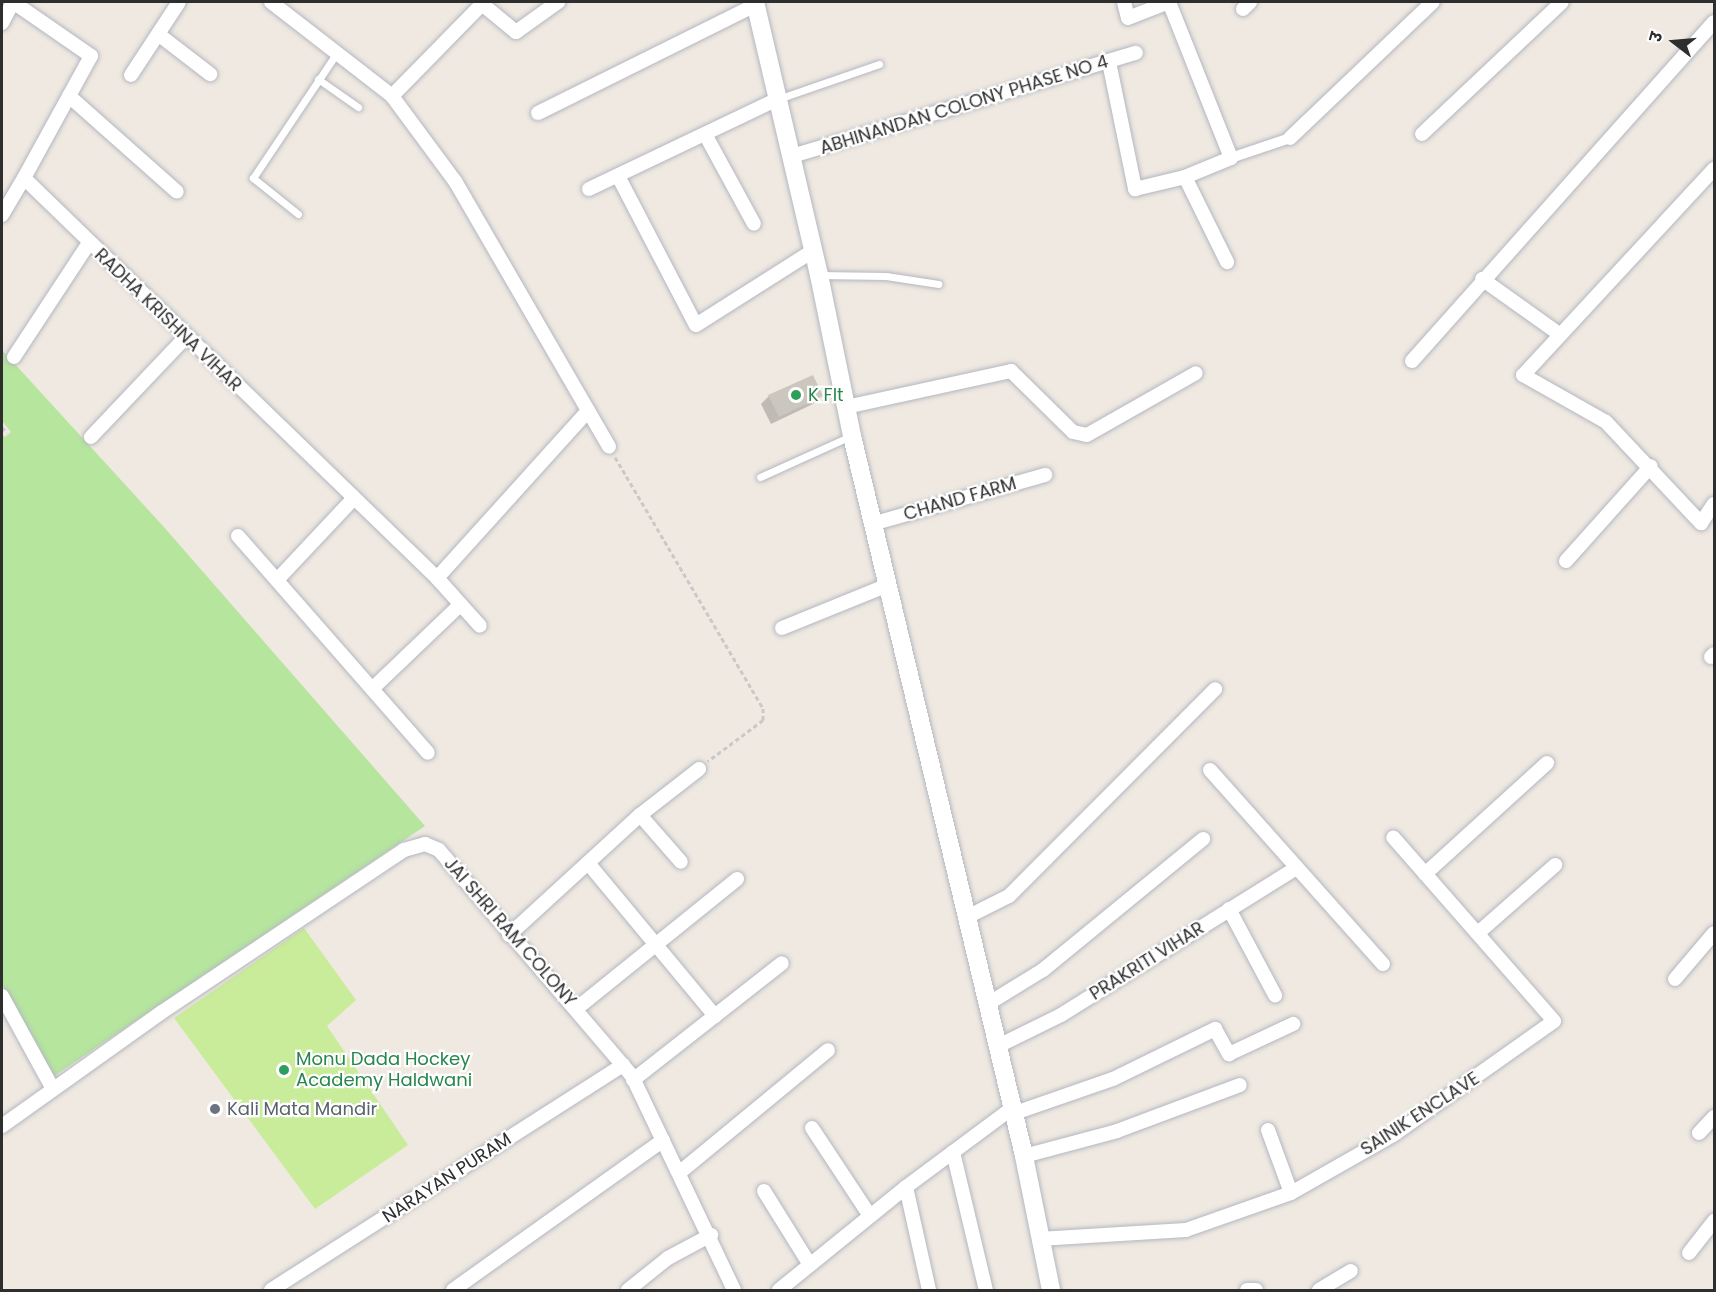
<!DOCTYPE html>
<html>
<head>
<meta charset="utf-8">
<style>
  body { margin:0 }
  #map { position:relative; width:1716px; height:1292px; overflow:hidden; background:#efe9e1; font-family:Poppins,"Noto Sans Devanagari",sans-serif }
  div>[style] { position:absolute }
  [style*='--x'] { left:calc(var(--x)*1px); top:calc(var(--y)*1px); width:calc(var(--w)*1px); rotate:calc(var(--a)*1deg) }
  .green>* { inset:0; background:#b6e59e }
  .pitch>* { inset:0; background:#c9ec9a }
  .shadow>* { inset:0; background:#0003 }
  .building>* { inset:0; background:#cbc7bf }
  .path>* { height:3px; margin-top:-1.5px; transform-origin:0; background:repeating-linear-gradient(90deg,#c9c9c9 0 4.5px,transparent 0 7.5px) }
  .roads { filter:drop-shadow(0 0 2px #b4b7c1) drop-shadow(0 0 2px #b4b7c1) }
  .service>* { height:7px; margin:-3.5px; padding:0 3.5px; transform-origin:3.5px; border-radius:3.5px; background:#fff }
  .pedestrian>* { height:10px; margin:-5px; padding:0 5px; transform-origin:5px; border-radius:5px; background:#fff }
  .minor>* { height:14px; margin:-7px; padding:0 7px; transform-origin:7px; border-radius:7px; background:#fff }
  .tertiary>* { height:18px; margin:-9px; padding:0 9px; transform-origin:9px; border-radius:9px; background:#fff }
  .dots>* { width:16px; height:16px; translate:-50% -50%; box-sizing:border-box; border:3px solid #fff; border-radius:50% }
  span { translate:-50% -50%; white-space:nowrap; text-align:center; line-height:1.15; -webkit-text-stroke:4.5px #fff; paint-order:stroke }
  .street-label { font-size:18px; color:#2e2e2e }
  .leisure-label { font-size:18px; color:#27864d }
  .left { translate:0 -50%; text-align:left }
  .worship-label { font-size:18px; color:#5b616d }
  .frame { position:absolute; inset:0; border:3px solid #2e2e2e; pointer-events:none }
  .north { position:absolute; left:1644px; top:12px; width:60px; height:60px; -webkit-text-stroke:4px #fff; paint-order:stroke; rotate:286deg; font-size:16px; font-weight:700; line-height:24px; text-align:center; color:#2e2e2e }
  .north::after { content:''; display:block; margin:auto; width:21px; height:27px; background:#2e2e2e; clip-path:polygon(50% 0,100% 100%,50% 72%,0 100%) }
</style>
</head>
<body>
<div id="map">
  <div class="green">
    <i style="clip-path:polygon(2px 350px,163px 526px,425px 826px,54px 1076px,2px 984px,2px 434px,5px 437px,11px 432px,2px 421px)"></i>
  </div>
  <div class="pitch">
    <i style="clip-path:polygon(304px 928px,356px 1000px,327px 1026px,408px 1145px,315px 1209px,174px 1018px)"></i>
  </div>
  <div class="shadow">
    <i style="clip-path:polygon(769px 396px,821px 396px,813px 404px,771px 424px,761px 404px)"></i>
  </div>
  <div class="building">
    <i style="clip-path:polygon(813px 375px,823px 396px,779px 417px,768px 395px)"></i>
  </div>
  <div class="path">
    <i style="--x:2;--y:427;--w:8;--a:50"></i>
    <i style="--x:615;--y:457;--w:291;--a:59.5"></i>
    <i style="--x:763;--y:708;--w:12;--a:90"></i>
    <i style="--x:763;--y:720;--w:69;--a:143.3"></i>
  </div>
  <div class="roads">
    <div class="service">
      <i style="--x:318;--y:79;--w:49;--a:35"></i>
      <i style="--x:778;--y:99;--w:107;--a:-19.1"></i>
      <i style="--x:298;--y:214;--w:58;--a:-141.3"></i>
      <i style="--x:253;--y:178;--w:149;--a:-56.2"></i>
      <i style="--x:819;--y:275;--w:67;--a:0.9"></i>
      <i style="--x:886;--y:276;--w:53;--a:8.7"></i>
      <i style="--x:760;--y:477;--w:100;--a:-24.3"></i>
    </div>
    <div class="pedestrian">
      <i style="--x:1231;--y:158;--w:62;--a:-18.7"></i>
    </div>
    <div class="minor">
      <i style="--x:13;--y:2;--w:95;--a:34.7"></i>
      <i style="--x:91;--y:56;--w:139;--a:118.8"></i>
      <i style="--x:24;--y:178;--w:575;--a:44.08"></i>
      <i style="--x:437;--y:578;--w:64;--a:48.1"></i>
      <i style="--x:271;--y:2;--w:153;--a:37.8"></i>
      <i style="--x:392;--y:96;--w:129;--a:-45.6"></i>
      <i style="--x:482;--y:4;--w:44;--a:39.5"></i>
      <i style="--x:516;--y:32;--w:52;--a:-35.5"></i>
      <i style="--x:1124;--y:2;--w:16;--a:76"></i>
      <i style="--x:1128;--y:18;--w:44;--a:-21.3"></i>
      <i style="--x:1169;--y:2;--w:168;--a:68.3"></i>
      <i style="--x:1231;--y:158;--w:50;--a:157.6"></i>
      <i style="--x:1185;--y:177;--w:95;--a:63.7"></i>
      <i style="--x:1243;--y:9;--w:10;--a:-45"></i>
      <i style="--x:2;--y:23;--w:24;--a:-62"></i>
      <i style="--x:158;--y:34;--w:66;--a:37.6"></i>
      <i style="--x:1109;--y:62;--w:130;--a:78.4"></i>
      <i style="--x:1135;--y:189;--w:51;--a:-13.5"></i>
      <i style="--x:131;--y:75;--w:87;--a:-56.7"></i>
      <i style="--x:69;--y:96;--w:144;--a:41.6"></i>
      <i style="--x:392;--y:96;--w:106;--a:53.5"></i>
      <i style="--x:455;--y:181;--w:307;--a:59.9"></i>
      <i style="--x:538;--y:113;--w:243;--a:-26.4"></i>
      <i style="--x:705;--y:134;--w:102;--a:61.4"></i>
      <i style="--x:1422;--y:134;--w:192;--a:-43.3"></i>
      <i style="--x:1290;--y:138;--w:197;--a:-43.6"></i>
      <i style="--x:792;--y:156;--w:359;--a:-16.7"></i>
      <i style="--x:1714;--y:169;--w:281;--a:132.8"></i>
      <i style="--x:1523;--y:375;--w:95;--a:29.5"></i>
      <i style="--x:1606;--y:422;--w:139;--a:46.8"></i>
      <i style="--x:1701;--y:523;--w:23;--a:-56"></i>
      <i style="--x:618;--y:176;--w:168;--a:62.4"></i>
      <i style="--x:696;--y:325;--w:140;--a:-32.4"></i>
      <i style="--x:589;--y:189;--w:209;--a:-25.5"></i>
      <i style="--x:2;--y:215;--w:43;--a:-59.3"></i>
      <i style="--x:1482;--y:279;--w:95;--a:35.5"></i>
      <i style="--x:14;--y:357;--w:136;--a:-56.7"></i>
      <i style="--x:1412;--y:361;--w:454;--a:-48.3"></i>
      <i style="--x:846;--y:407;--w:169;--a:-12.3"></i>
      <i style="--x:1011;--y:371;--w:87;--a:44.5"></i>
      <i style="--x:1073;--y:432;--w:14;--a:12"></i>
      <i style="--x:1087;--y:435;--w:125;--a:-29.6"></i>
      <i style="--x:91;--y:437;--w:138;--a:-46.5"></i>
      <i style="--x:875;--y:523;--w:177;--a:-15.8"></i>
      <i style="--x:238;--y:536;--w:288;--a:48.8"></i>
      <i style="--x:1566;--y:561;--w:127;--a:-48.2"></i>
      <i style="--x:437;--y:578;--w:225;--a:-47.9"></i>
      <i style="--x:277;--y:580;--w:111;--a:-46.8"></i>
      <i style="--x:782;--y:628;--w:114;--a:-22.1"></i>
      <i style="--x:1711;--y:657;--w:4;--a:-45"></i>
      <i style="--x:372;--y:689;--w:122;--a:-43.7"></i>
      <i style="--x:1210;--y:770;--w:260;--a:48.3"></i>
      <i style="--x:640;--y:815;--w:62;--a:48.9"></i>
      <i style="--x:588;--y:863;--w:199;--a:50.3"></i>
      <i style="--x:1425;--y:874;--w:165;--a:-42.3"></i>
      <i style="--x:1229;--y:909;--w:98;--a:61.9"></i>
      <i style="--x:965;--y:918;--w:49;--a:-26.6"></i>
      <i style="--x:1009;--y:896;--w:292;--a:-45.1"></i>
      <i style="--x:1478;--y:933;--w:103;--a:-41.4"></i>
      <i style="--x:509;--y:935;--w:178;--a:-42.5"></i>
      <i style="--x:640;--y:815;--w:75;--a:-37.9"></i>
      <i style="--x:1675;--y:979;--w:60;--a:-49.7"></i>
      <i style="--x:2;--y:996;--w:106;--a:61.3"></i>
      <i style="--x:986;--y:1005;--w:67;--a:-31.6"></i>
      <i style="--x:1043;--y:970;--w:207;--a:-39.3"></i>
      <i style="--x:576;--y:1009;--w:207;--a:-38.9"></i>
      <i style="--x:996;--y:1047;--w:72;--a:-26.2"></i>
      <i style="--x:1061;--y:1015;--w:276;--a:-32"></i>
      <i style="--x:633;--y:1080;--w:189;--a:-38.1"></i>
      <i style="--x:1012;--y:1114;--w:107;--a:-19.1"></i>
      <i style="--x:1113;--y:1079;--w:114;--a:-26.1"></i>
      <i style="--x:1215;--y:1029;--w:29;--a:61"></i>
      <i style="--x:1229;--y:1054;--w:71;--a:-25.1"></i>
      <i style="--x:2;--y:1126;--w:196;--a:-35.5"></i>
      <i style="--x:162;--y:1012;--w:291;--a:-33.8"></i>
      <i style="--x:404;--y:850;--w:22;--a:-16"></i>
      <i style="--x:425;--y:844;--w:15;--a:23"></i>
      <i style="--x:439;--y:850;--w:297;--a:49.5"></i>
      <i style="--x:632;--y:1076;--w:237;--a:64.5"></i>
      <i style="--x:812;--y:1128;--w:105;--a:56.6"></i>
      <i style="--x:1268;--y:1130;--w:67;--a:69.9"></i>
      <i style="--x:1699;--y:1133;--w:22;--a:-47"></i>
      <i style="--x:953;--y:1152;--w:142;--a:76.6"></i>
      <i style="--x:1024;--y:1156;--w:96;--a:-15"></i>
      <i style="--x:1117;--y:1131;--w:131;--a:-20.5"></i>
      <i style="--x:679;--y:1173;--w:193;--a:-39.5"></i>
      <i style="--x:906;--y:1187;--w:106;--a:77.4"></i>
      <i style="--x:764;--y:1191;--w:87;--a:58.1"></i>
      <i style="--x:1039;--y:1239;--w:147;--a:-3.5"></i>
      <i style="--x:1186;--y:1230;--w:111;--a:-19.4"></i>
      <i style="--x:1291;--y:1193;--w:117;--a:-29.6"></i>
      <i style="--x:1393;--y:1135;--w:197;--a:-35.3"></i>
      <i style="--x:1554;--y:1021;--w:244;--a:-131.2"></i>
      <i style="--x:1689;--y:1253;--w:41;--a:-52"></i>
      <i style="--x:271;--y:1290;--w:418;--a:-32.6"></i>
      <i style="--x:453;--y:1290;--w:258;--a:-35.5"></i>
      <i style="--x:628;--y:1290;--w:51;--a:-38.7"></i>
      <i style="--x:668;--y:1258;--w:49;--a:-28.1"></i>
      <i style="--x:779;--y:1290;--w:164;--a:-39"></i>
      <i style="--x:906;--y:1187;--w:131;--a:-36.6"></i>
      <i style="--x:1247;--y:1290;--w:9;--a:0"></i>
      <i style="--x:1319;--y:1290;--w:37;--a:-31"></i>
    </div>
    <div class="tertiary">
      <i style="--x:755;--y:2;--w:280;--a:76.8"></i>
      <i style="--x:819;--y:275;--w:164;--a:78.4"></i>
      <i style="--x:852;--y:436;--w:740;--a:76.56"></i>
      <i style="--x:1024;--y:1156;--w:137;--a:78.6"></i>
    </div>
  </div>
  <div class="dots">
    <i style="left:796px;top:395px;background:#2e9e5b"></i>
    <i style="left:284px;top:1070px;background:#2e9e5b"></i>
    <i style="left:215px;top:1109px;background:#6b7280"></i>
  </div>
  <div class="street-label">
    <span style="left:964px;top:105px;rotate:-17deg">ABHINANDAN COLONY PHASE NO 4</span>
    <span style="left:168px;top:320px;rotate:44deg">RADHA KRISHNA VIHAR</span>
    <span style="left:960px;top:499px;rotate:-16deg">CHAND FARM</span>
    <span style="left:510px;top:932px;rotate:49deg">JAI SHRI RAM COLONY</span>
    <span style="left:1147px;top:961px;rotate:-32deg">PRAKRITI VIHAR</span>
    <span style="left:1420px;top:1114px;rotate:-33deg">SAINIK ENCLAVE</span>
    <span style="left:447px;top:1178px;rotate:-33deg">NARAYAN PURAM</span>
  </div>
  <div class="leisure-label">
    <span class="left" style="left:808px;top:395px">K FIt</span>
    <span class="left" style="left:296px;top:1070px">Monu Dada Hockey<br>Academy Haldwani</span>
  </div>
  <div class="worship-label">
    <span class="left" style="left:227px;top:1109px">Kali Mata Mandir</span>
  </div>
  <div class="frame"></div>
  <div class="north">उ</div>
</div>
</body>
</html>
